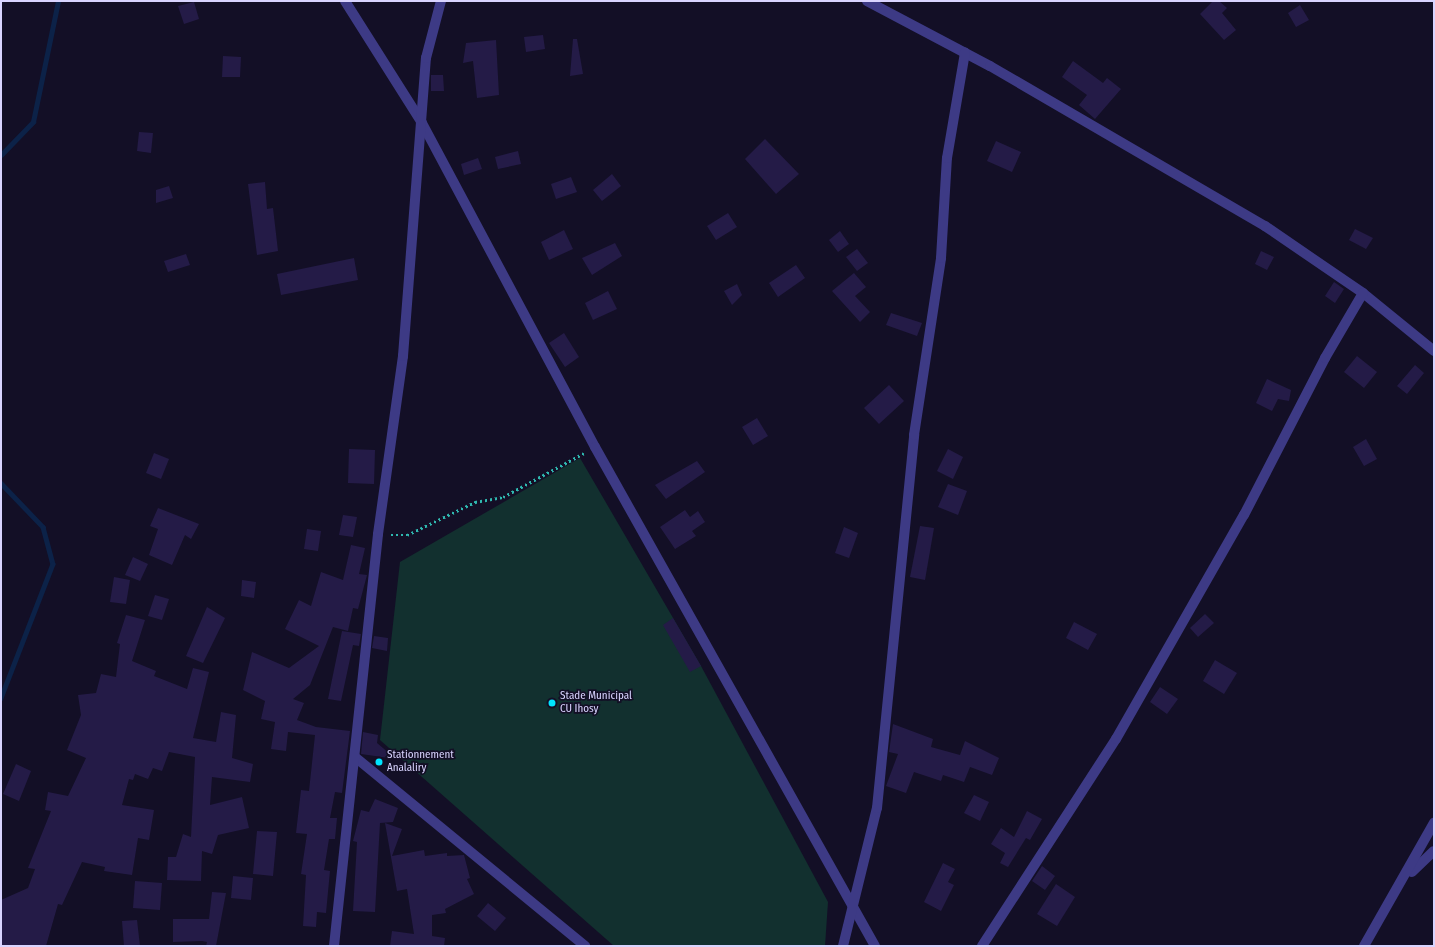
<!DOCTYPE html>
<html>
<head>
<meta charset="utf-8">
<style>
  body { margin:0 }
  #map { position:relative; width:1435px; height:947px; overflow:hidden; background:#130f26; font-family:"Fira Sans Condensed",sans-serif }
  div>[style] { position:absolute }
  [style*='--x'] { left:calc(var(--x)*1px); top:calc(var(--y)*1px); width:calc(var(--w)*1px); rotate:calc(var(--a)*1deg) }
  .green>* { inset:0; background:#12302f }
  .stream>* { height:4.5px; margin:-2.25px; padding:0 2.25px; transform-origin:2.25px; border-radius:2.25px; background:#0c2248 }
  .building>* { inset:0; background:#241b47 }
  .path>* { height:2.5px; margin-top:-1.25px; transform-origin:0; background:repeating-linear-gradient(90deg,#2fb8b0 0 2px,transparent 0 5px) }
  .minor>* { height:10px; margin:-5px; padding:0 5px; transform-origin:5px; border-radius:5px; background:#3d3a85 }
  .dots>* { width:11px; height:11px; translate:-50% -50%; box-sizing:border-box; border:2px solid #130f26; border-radius:50% }
  span { translate:-50% -50%; white-space:nowrap; text-align:center; line-height:1.15; -webkit-text-stroke:3.5px #130f26; paint-order:stroke }
  .poi-label { font-size:11px; color:#d9d4ff }
  .left { translate:0 -50%; text-align:left }
  .frame { position:absolute; inset:0; border:2px solid #d9d4ff; pointer-events:none }
</style>
</head>
<body>
<div id="map">
  <div class="green">
    <i style="clip-path:polygon(580px 458px,701px 666px,828px 902px,825px 946px,614px 946px,380px 740px,400px 562px)"></i>
  </div>
  <div class="stream">
    <i style="--x:1;--y:155;--w:46;--a:-45.9"></i>
    <i style="--x:33;--y:122;--w:124;--a:-78.3"></i>
    <i style="--x:1;--y:483;--w:61;--a:46.3"></i>
    <i style="--x:43;--y:527;--w:38;--a:75"></i>
    <i style="--x:53;--y:564;--w:144;--a:111.2"></i>
  </div>
  <div class="building">
    <i style="clip-path:polygon(1213px 1px,1219px 1px,1227px 8px,1222px 13px,1236px 30px,1224px 40px,1200px 14px)"></i>
    <i style="clip-path:polygon(194px 2px,199px 19px,184px 24px,178px 6px)"></i>
    <i style="clip-path:polygon(1300px 5px,1309px 20px,1296px 27px,1288px 13px)"></i>
    <i style="clip-path:polygon(543px 35px,545px 49px,526px 52px,524px 37px)"></i>
    <i style="clip-path:polygon(573px 39px,577px 39px,583px 74px,570px 76px)"></i>
    <i style="clip-path:polygon(496px 40px,499px 95px,477px 98px,473px 61px,463px 63px,466px 43px)"></i>
    <i style="clip-path:polygon(223px 56px,241px 57px,240px 77px,222px 77px)"></i>
    <i style="clip-path:polygon(1073px 61px,1103px 83px,1107px 78px,1121px 89px,1095px 119px,1079px 105px,1087px 95px,1062px 77px)"></i>
    <i style="clip-path:polygon(431px 75px,443px 75px,444px 91px,431px 91px)"></i>
    <i style="clip-path:polygon(139px 132px,153px 133px,151px 153px,137px 151px)"></i>
    <i style="clip-path:polygon(765px 139px,799px 174px,776px 194px,745px 159px)"></i>
    <i style="clip-path:polygon(996px 141px,1021px 152px,1012px 172px,987px 161px)"></i>
    <i style="clip-path:polygon(518px 151px,521px 164px,498px 169px,495px 157px)"></i>
    <i style="clip-path:polygon(478px 158px,482px 169px,464px 175px,461px 164px)"></i>
    <i style="clip-path:polygon(612px 174px,621px 186px,602px 201px,593px 190px)"></i>
    <i style="clip-path:polygon(571px 177px,577px 192px,556px 199px,551px 184px)"></i>
    <i style="clip-path:polygon(265px 182px,267px 209px,273px 208px,278px 251px,257px 255px,248px 184px)"></i>
    <i style="clip-path:polygon(169px 186px,173px 198px,156px 203px,156px 190px)"></i>
    <i style="clip-path:polygon(728px 213px,737px 227px,716px 240px,707px 226px)"></i>
    <i style="clip-path:polygon(1355px 229px,1373px 238px,1366px 249px,1349px 240px)"></i>
    <i style="clip-path:polygon(564px 230px,573px 249px,549px 260px,541px 242px)"></i>
    <i style="clip-path:polygon(840px 231px,849px 244px,838px 252px,829px 240px)"></i>
    <i style="clip-path:polygon(615px 243px,622px 256px,592px 275px,582px 258px)"></i>
    <i style="clip-path:polygon(857px 249px,868px 263px,857px 271px,846px 257px)"></i>
    <i style="clip-path:polygon(1261px 251px,1274px 257px,1267px 270px,1255px 264px)"></i>
    <i style="clip-path:polygon(186px 254px,190px 265px,168px 272px,164px 261px)"></i>
    <i style="clip-path:polygon(354px 258px,358px 280px,281px 295px,277px 274px)"></i>
    <i style="clip-path:polygon(796px 265px,805px 278px,778px 297px,769px 283px)"></i>
    <i style="clip-path:polygon(854px 273px,866px 287px,855px 296px,870px 312px,860px 322px,832px 291px)"></i>
    <i style="clip-path:polygon(1334px 282px,1344px 289px,1335px 303px,1325px 296px)"></i>
    <i style="clip-path:polygon(737px 284px,742px 295px,732px 305px,724px 291px)"></i>
    <i style="clip-path:polygon(608px 291px,617px 309px,593px 320px,585px 303px)"></i>
    <i style="clip-path:polygon(891px 313px,922px 323px,917px 336px,886px 325px)"></i>
    <i style="clip-path:polygon(564px 333px,579px 357px,565px 367px,549px 343px)"></i>
    <i style="clip-path:polygon(1357px 356px,1377px 372px,1364px 388px,1344px 372px)"></i>
    <i style="clip-path:polygon(1415px 365px,1424px 373px,1407px 394px,1397px 386px)"></i>
    <i style="clip-path:polygon(1267px 379px,1291px 390px,1289px 401px,1278px 399px,1272px 411px,1256px 403px)"></i>
    <i style="clip-path:polygon(889px 385px,904px 401px,879px 424px,864px 408px)"></i>
    <i style="clip-path:polygon(757px 418px,768px 436px,753px 445px,742px 427px)"></i>
    <i style="clip-path:polygon(1366px 439px,1377px 459px,1364px 466px,1353px 447px)"></i>
    <i style="clip-path:polygon(349px 449px,375px 450px,374px 484px,348px 483px)"></i>
    <i style="clip-path:polygon(948px 449px,963px 457px,953px 479px,937px 471px)"></i>
    <i style="clip-path:polygon(154px 453px,169px 459px,161px 479px,146px 473px)"></i>
    <i style="clip-path:polygon(697px 461px,705px 472px,666px 499px,655px 485px)"></i>
    <i style="clip-path:polygon(948px 484px,967px 491px,958px 515px,938px 507px)"></i>
    <i style="clip-path:polygon(158px 508px,199px 524px,191px 539px,185px 535px,172px 565px,149px 555px,158px 529px,150px 526px)"></i>
    <i style="clip-path:polygon(685px 510px,690px 517px,698px 511px,705px 522px,692px 531px,696px 536px,675px 549px,660px 527px)"></i>
    <i style="clip-path:polygon(343px 515px,357px 517px,353px 537px,339px 535px)"></i>
    <i style="clip-path:polygon(920px 526px,934px 528px,925px 580px,910px 577px)"></i>
    <i style="clip-path:polygon(844px 527px,858px 533px,849px 558px,835px 553px)"></i>
    <i style="clip-path:polygon(307px 529px,321px 531px,318px 551px,304px 549px)"></i>
    <i style="clip-path:polygon(351px 545px,365px 548px,359px 574px,367px 575px,358px 609px,353px 608px,348px 631px,333px 627px,310px 685px,293px 699px,304px 703px,297px 720px,316px 727px,350px 731px,342px 793px,335px 792px,330px 818px,337px 818px,335px 839px,329px 839px,324px 870px,330px 871px,326px 913px,317px 912px,316px 927px,303px 926px,306px 875px,301px 874px,307px 834px,296px 833px,301px 790px,309px 791px,315px 735px,288px 732px,286px 751px,271px 749px,275px 722px,261px 719px,265px 701px,243px 690px,252px 652px,289px 668px,319px 646px,285px 629px,299px 600px,311px 606px,321px 572px,343px 580px)"></i>
    <i style="clip-path:polygon(133px 557px,148px 564px,140px 581px,125px 575px)"></i>
    <i style="clip-path:polygon(114px 577px,130px 580px,126px 604px,110px 602px)"></i>
    <i style="clip-path:polygon(242px 580px,256px 582px,254px 598px,241px 596px)"></i>
    <i style="clip-path:polygon(155px 595px,169px 599px,162px 620px,148px 616px)"></i>
    <i style="clip-path:polygon(207px 607px,225px 618px,203px 663px,186px 656px)"></i>
    <i style="clip-path:polygon(1205px 614px,1214px 623px,1198px 637px,1190px 628px)"></i>
    <i style="clip-path:polygon(126px 615px,145px 620px,132px 661px,156px 671px,154px 676px,187px 689px,193px 668px,209px 672px,193px 738px,216px 742px,221px 712px,236px 715px,232px 758px,253px 764px,250px 782px,212px 777px,210px 805px,242px 797px,249px 828px,218px 835px,212px 854px,202px 851px,201px 881px,167px 880px,168px 857px,176px 857px,183px 834px,191px 837px,195px 757px,169px 752px,162px 771px,153px 768px,148px 779px,135px 774px,133px 780px,129px 779px,122px 805px,154px 810px,149px 840px,138px 838px,132px 875px,104px 871px,105px 867px,82px 862px,62px 905px,58px 904px,46px 946px,1px 946px,1px 900px,28px 888px,35px 869px,28px 868px,51px 811px,45px 810px,48px 792px,68px 796px,86px 758px,67px 750px,81px 715px,78px 695px,96px 693px,101px 674px,116px 677px,120px 644px,117px 643px)"></i>
    <i style="clip-path:polygon(673px 618px,701px 666px,690px 672px,663px 625px)"></i>
    <i style="clip-path:polygon(1074px 622px,1097px 634px,1088px 650px,1066px 638px)"></i>
    <i style="clip-path:polygon(342px 631px,361px 634px,359px 646px,353px 645px,341px 701px,328px 699px)"></i>
    <i style="clip-path:polygon(374px 636px,388px 638px,387px 651px,372px 648px)"></i>
    <i style="clip-path:polygon(1215px 660px,1237px 673px,1224px 694px,1203px 681px)"></i>
    <i style="clip-path:polygon(1160px 687px,1178px 699px,1167px 714px,1150px 702px)"></i>
    <i style="clip-path:polygon(893px 724px,933px 739px,931px 747px,960px 755px,965px 741px,999px 758px,992px 775px,970px 767px,964px 782px,943px 775px,941px 781px,914px 772px,906px 793px,886px 786px,898px 754px,889px 752px)"></i>
    <i style="clip-path:polygon(363px 732px,378px 735px,377px 743px,396px 759px,361px 754px)"></i>
    <i style="clip-path:polygon(16px 764px,31px 771px,19px 801px,3px 794px)"></i>
    <i style="clip-path:polygon(974px 795px,989px 802px,980px 821px,964px 813px)"></i>
    <i style="clip-path:polygon(375px 799px,398px 808px,393px 822px,380px 823px,375px 912px,353px 911px,357px 842px,353px 841px,361px 810px,369px 812px)"></i>
    <i style="clip-path:polygon(1027px 811px,1042px 819px,1030px 840px,1026px 838px,1008px 867px,1000px 863px,1005px 853px,991px 844px,1001px 828px,1014px 837px)"></i>
    <i style="clip-path:polygon(385px 823px,402px 829px,392px 856px,424px 850px,425px 856px,447px 853px,447px 856px,464px 855px,470px 878px,467px 879px,474px 894px,445px 909px,446px 913px,432px 915px,432px 936px,445px 938px,444px 946px,390px 946px,392px 931px,414px 934px,407px 889px,397px 891px)"></i>
    <i style="clip-path:polygon(257px 831px,277px 832px,273px 876px,253px 874px)"></i>
    <i style="clip-path:polygon(943px 863px,955px 869px,948px 882px,954px 885px,941px 911px,924px 902px)"></i>
    <i style="clip-path:polygon(1042px 866px,1055px 876px,1045px 890px,1032px 881px)"></i>
    <i style="clip-path:polygon(233px 876px,253px 878px,251px 900px,231px 898px)"></i>
    <i style="clip-path:polygon(135px 881px,162px 883px,160px 910px,133px 908px)"></i>
    <i style="clip-path:polygon(1056px 884px,1075px 897px,1057px 926px,1037px 914px)"></i>
    <i style="clip-path:polygon(212px 892px,226px 893px,216px 946px,206px 946px,207px 942px,202px 941px,173px 942px,173px 919px,209px 919px)"></i>
    <i style="clip-path:polygon(488px 903px,506px 918px,495px 931px,477px 916px)"></i>
    <i style="clip-path:polygon(137px 920px,140px 946px,124px 946px,122px 921px)"></i>
  </div>
  <div class="path">
    <i style="--x:391;--y:535;--w:16;--a:0"></i>
    <i style="--x:407;--y:535;--w:76;--a:-25.9"></i>
    <i style="--x:475;--y:502;--w:28;--a:-10"></i>
    <i style="--x:503;--y:497;--w:92;--a:-28.5"></i>
  </div>
  <div class="minor">
    <i style="--x:345;--y:1;--w:144;--a:57.7"></i>
    <i style="--x:422;--y:123;--w:367;--a:61.9"></i>
    <i style="--x:595;--y:447;--w:572;--a:60.7"></i>
    <i style="--x:867;--y:1;--w:139;--a:27.9"></i>
    <i style="--x:990;--y:66;--w:318;--a:30.2"></i>
    <i style="--x:1265;--y:226;--w:119;--a:34.4"></i>
    <i style="--x:1363;--y:293;--w:92;--a:39.2"></i>
    <i style="--x:355;--y:757;--w:298;--a:39.4"></i>
    <i style="--x:1412;--y:872;--w:30;--a:-44"></i>
    <i style="--x:334;--y:946;--w:414;--a:-83.9"></i>
    <i style="--x:378;--y:534;--w:180;--a:-82"></i>
    <i style="--x:403;--y:356;--w:299;--a:-85.6"></i>
    <i style="--x:426;--y:58;--w:59;--a:-75.3"></i>
    <i style="--x:843;--y:946;--w:142;--a:-76.2"></i>
    <i style="--x:877;--y:808;--w:375;--a:-84.3"></i>
    <i style="--x:914;--y:435;--w:179;--a:-81.3"></i>
    <i style="--x:941;--y:258;--w:100;--a:-86.6"></i>
    <i style="--x:947;--y:158;--w:107;--a:-80.3"></i>
    <i style="--x:982;--y:946;--w:247;--a:-57.1"></i>
    <i style="--x:1116;--y:739;--w:258;--a:-60.3"></i>
    <i style="--x:1244;--y:515;--w:177;--a:-62.7"></i>
    <i style="--x:1325;--y:358;--w:75;--a:-59.7"></i>
    <i style="--x:1364;--y:946;--w:142;--a:-60.4"></i>
  </div>
  <div class="dots">
    <i style="left:552px;top:703px;background:#00e5ff"></i>
    <i style="left:379px;top:762px;background:#00e5ff"></i>
  </div>
  <div class="poi-label">
    <span class="left" style="left:560px;top:703px">Stade Municipal<br>CU Ihosy</span>
    <span class="left" style="left:387px;top:762px">Stationnement<br>Analaliry</span>
  </div>
  <div class="frame"></div>
</div>
</body>
</html>
